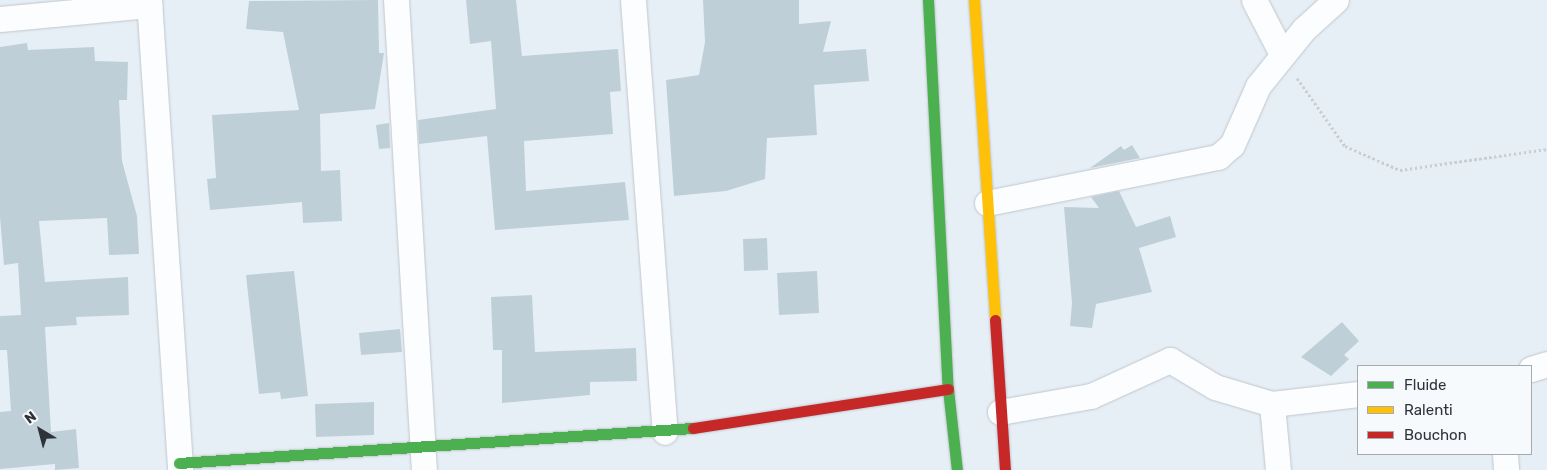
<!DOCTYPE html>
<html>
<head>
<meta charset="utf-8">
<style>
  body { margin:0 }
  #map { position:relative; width:1547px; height:470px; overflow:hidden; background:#e7eff6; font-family:Rubik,sans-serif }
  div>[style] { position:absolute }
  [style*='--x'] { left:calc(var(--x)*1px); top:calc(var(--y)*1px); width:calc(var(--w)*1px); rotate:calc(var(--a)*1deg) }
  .building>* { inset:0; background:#bfcfd8 }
  .path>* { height:3px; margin-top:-1.5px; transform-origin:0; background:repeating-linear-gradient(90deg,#cbced1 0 2.5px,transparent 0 5px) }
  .roads { filter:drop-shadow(0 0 1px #c0c6cc) drop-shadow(0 0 1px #c0c6cc) }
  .street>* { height:25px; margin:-12.5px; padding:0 12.5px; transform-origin:12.5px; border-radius:12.5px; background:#fbfdfe }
  .fast>* { height:11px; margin:-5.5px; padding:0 5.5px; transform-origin:5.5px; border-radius:5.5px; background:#4caf50 }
  .slow>* { height:11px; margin:-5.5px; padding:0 5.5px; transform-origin:5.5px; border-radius:5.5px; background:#ffc107 }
  .jam>* { height:11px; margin:-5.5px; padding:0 5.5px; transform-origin:5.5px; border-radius:5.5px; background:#c62828 }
  span { translate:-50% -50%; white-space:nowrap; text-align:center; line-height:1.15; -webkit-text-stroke:4px #f7fafd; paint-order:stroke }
  .legend { position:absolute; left:1357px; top:365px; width:175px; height:90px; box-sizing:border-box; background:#f7fafd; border:1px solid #a7aaaf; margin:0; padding:6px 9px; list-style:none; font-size:15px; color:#2e3339 }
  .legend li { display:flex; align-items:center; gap:10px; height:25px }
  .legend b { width:25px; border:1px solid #a7aaaf }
  .north { position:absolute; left:15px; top:405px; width:50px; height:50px; -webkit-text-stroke:4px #f7fafd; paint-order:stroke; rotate:323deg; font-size:14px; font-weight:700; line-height:20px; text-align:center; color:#2e3339 }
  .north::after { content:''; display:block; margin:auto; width:18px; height:22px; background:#2e3339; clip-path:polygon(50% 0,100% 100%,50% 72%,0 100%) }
</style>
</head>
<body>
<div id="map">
  <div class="building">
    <i style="clip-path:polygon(378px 0,379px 53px,384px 53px,375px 109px,320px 114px,321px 171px,340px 170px,342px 221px,303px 223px,302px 202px,210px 210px,207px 179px,216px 178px,212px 115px,299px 110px,283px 32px,246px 29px,249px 1px)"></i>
    <i style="clip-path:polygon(466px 0,516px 0,522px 56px,618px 49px,621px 91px,610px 92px,613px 134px,524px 141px,526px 191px,625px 182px,629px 220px,495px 230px,487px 136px,419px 144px,418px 120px,496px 109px,491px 41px,470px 44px)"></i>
    <i style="clip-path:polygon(703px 0,799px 0,799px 24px,831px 21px,823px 52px,866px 49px,869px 81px,814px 85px,817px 135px,767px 138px,765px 179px,726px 191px,674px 196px,666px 80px,699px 75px,705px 42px)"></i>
    <i style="clip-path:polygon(27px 43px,28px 50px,94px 47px,95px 61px,128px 62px,127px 100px,119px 100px,122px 161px,137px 216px,139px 254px,109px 255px,107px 218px,39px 221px,45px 282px,128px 277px,129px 315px,76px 317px,77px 325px,45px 327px,51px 432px,76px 429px,79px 468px,55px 470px,55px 464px,0 469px,0 412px,11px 411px,7px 350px,0 350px,0 316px,21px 315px,18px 263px,4px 265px,0 217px,0 47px)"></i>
    <i style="clip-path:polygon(389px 123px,390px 148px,379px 149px,376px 125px)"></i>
    <i style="clip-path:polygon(1132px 145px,1140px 158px,1090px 168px,1121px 146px,1124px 150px)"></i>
    <i style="clip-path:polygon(1119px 191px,1136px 227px,1170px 216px,1176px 237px,1139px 248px,1152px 292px,1096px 304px,1092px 328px,1070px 326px,1072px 303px,1064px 207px,1099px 208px,1091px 197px)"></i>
    <i style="clip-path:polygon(767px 238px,768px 270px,744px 271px,743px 239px)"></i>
    <i style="clip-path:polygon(294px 271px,308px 396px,281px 399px,280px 392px,259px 394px,246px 275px)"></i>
    <i style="clip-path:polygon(817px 271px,819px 313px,779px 315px,777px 273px)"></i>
    <i style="clip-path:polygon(532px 295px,535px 352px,636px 348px,637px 381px,590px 382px,590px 395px,502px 403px,502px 350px,493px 350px,491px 297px)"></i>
    <i style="clip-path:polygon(1342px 322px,1359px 341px,1344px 355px,1349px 359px,1331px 376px,1301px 357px)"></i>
    <i style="clip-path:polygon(400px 329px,402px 352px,361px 355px,359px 333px)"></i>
    <i style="clip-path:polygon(374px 402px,374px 435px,316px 437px,315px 404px)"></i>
  </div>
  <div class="path">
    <i style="--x:1297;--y:78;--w:83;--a:54.8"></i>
    <i style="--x:1345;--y:146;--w:60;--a:23.6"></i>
    <i style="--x:1400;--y:170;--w:148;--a:-8.1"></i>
  </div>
  <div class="roads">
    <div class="street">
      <i style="--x:149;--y:0;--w:471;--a:86.2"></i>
      <i style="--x:396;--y:0;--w:471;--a:86.6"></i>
      <i style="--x:633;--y:0;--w:433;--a:85.8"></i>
      <i style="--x:1254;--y:0;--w:61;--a:62.6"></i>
      <i style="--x:0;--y:19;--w:150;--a:-5.4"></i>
      <i style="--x:987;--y:203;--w:236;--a:-11.3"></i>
      <i style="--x:1218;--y:157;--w:18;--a:-41"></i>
      <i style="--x:1232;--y:145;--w:64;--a:-66.2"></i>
      <i style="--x:1258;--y:86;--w:73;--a:-51.1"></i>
      <i style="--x:1304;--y:29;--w:43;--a:-42.2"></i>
      <i style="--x:1531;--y:369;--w:17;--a:-17"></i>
      <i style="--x:1272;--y:404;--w:66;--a:84.8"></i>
      <i style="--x:1000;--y:412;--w:92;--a:-10"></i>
      <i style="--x:1091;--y:396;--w:87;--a:-24.5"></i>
      <i style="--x:1170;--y:360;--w:52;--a:31"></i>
      <i style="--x:1215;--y:387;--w:59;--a:16.6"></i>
      <i style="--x:1272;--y:404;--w:87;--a:-6.6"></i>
      <i style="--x:1505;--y:454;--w:16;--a:86"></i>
    </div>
    <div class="fast">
      <i style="--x:928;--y:0;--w:390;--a:87.1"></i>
      <i style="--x:948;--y:389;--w:81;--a:83.7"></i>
      <i style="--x:179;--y:463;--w:515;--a:-3.9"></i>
    </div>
    <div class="slow">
      <i style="--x:974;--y:0;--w:321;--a:86.2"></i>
    </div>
    <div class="jam">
      <i style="--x:995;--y:320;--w:150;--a:86.2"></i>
      <i style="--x:693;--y:428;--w:258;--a:-8.7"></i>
    </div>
  </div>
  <ul class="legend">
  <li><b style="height:6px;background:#4caf50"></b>Fluide</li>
  <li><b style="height:6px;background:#ffc107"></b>Ralenti</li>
  <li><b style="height:6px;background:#c62828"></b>Bouchon</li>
  </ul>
  <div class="north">N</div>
</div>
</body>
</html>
